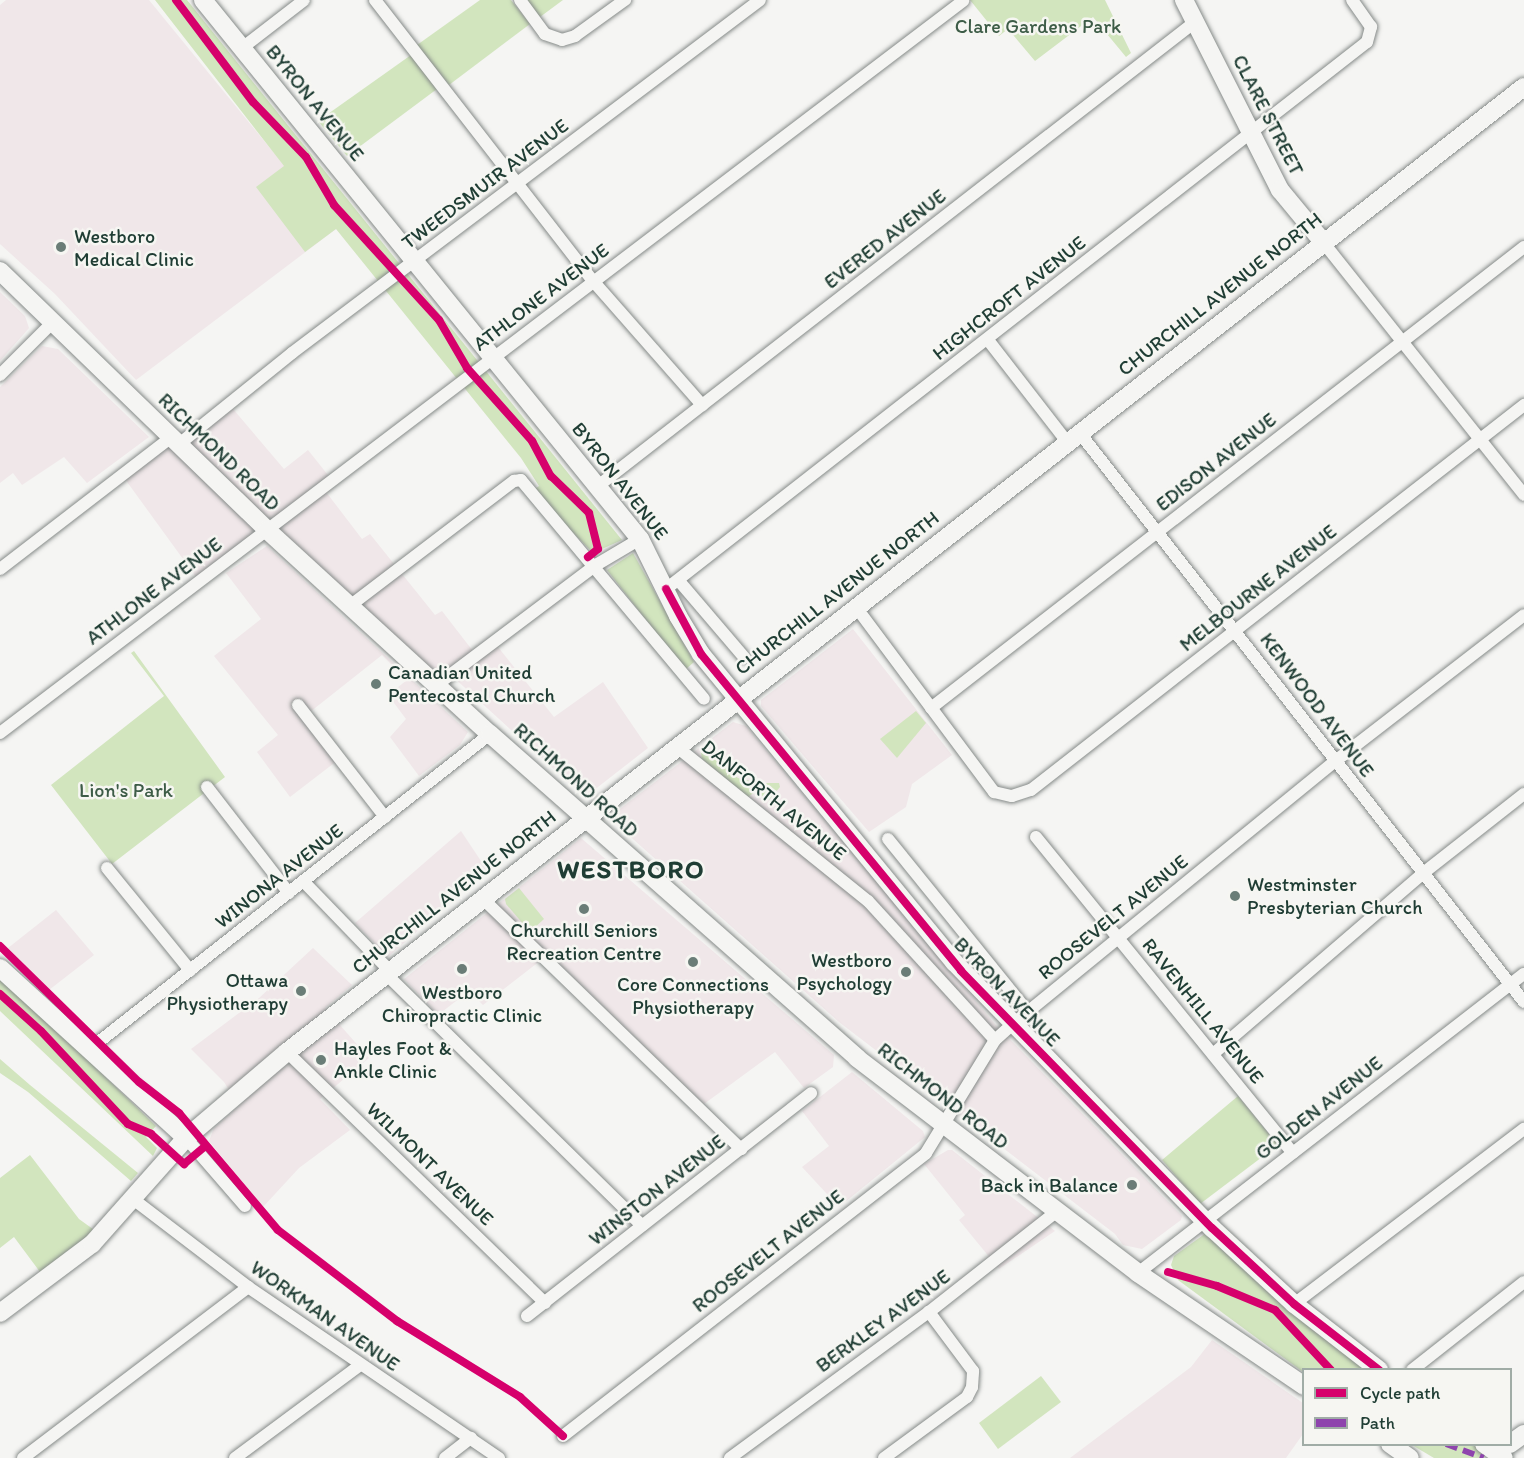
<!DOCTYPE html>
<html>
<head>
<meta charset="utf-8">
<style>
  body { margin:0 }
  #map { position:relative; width:1524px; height:1458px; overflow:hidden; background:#f5f5f3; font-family:Itim,sans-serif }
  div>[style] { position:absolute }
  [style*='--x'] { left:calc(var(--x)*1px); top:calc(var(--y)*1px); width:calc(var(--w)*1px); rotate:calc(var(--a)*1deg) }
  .built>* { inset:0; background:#f0e7e9 }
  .green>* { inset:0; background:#d2e5be }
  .roads { filter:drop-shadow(0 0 2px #858a88) drop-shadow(0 0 2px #858a88) }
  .street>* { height:12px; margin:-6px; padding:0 6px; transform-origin:6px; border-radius:6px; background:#f5f5f3 }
  .secondary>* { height:18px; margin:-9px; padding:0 9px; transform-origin:9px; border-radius:9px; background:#f5f5f3 }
  .quiet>* { height:6px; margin-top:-3px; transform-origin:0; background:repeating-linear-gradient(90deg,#8e44ad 0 12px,transparent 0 18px) }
  .cycleway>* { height:8px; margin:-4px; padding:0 4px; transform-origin:4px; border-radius:4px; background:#d6006c }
  .dots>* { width:16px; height:16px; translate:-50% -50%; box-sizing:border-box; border:3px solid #f6f6f2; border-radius:50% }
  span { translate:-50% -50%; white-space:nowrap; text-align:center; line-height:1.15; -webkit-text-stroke:5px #f6f6f2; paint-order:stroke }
  .park-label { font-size:20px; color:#3d5c47 }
  .street-label { font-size:20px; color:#1f3d34 }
  .poi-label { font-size:20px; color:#1f3d34 }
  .left { translate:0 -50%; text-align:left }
  .right { translate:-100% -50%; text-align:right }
  .district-label { font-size:26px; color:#1f3d34; font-weight:700; letter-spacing:1.5px }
  .legend { position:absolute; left:1302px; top:1368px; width:210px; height:78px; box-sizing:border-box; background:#f6f6f2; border:2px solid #a0aca6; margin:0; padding:8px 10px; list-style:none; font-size:18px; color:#1f3d34 }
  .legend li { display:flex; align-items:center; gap:12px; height:30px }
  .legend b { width:30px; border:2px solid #a0aca6 }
</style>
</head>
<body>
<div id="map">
  <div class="built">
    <i style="clip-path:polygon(6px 0,149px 0,336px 229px,136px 380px,55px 294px,0 244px,0 5px)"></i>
    <i style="clip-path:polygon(0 292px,25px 316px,29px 328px,0 361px)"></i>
    <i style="clip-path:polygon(42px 346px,58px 349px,149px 437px,87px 483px,64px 457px,22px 485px,13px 473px,0 483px,0 387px)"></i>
    <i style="clip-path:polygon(228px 403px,284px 469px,308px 450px,332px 480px,323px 488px,362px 539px,370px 534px,435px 615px,442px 611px,476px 655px,494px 642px,554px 717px,603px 682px,648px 748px,589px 794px,580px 793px,452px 676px,438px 684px,267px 530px,199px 581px,122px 475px,170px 438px,178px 444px)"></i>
    <i style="clip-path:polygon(267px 546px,468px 732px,460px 745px,419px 776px,390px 737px,406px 719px,388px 695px,407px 680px,382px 655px,310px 712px,342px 757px,290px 797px,257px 752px,278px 735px,214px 656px,261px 619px,226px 573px)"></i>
    <i style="clip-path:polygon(853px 629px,952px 755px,912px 784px,906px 807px,869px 832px,761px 706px,761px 700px)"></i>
    <i style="clip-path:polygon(733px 722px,746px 726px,995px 1024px,1182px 1216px,1181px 1220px,1142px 1249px,1123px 1245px,1115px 1234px,839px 1022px,616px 824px,616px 812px)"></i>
    <i style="clip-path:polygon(461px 831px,487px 870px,388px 957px,355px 923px)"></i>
    <i style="clip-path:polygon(581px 838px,834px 1055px,833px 1067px,804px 1088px,775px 1052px,704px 1104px,549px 954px,483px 1005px,469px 991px,438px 1015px,404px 979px)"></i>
    <i style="clip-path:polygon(56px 910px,94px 955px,49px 990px,8px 948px)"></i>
    <i style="clip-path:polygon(313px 948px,352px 985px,325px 1008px,369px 1058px,320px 1099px,350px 1130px,299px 1168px,263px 1207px,209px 1141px,214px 1128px,239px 1106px,224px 1082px,191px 1049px,259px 998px)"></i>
    <i style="clip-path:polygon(852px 1072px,923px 1131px,925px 1137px,839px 1207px,802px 1167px,829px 1146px,802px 1111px)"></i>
    <i style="clip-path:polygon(948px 1150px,952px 1150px,1055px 1231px,999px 1269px,959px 1220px,965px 1215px,924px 1164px)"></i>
    <i style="clip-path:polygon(1212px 1340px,1303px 1403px,1303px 1434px,1286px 1458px,1070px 1458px,1191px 1367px)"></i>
  </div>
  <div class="green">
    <i style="clip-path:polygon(155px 0,187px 0,622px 540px,593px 553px,532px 491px,539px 486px,521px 458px,336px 229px,305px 252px,256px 187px,284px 166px)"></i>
    <i style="clip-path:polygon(480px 0,511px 0,530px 24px,449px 85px,417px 45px)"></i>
    <i style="clip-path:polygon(527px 0,563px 0,540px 17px)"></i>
    <i style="clip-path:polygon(970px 0,1105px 0,1131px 53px,1126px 57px,1093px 17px,1035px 61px,1008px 29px,999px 36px)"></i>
    <i style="clip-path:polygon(411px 55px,437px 89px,347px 156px,318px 121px)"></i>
    <i style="clip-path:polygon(633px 553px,694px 662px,685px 670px,607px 570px)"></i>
    <i style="clip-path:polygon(134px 651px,225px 777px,112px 864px,51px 785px,164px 696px,131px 653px)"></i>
    <i style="clip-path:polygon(916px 711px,926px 723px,897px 758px,880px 739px)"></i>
    <i style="clip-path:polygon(706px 752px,738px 778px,758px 783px,779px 783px,780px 787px,769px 800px,755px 792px,748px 797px,702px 759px,701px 753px)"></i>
    <i style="clip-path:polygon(519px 888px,544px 919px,530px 932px,506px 904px,505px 899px)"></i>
    <i style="clip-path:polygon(0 975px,156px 1126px,146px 1137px,157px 1148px,153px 1156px,0 1011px)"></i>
    <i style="clip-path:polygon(0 1059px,30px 1085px,138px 1173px,131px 1181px,28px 1092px,0 1073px)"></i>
    <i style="clip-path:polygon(1238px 1096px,1278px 1145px,1200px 1204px,1162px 1160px)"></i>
    <i style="clip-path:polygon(30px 1155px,79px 1219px,97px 1232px,43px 1276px,14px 1237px,0 1248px,0 1178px)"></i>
    <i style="clip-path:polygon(1206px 1233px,1366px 1369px,1303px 1372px,1178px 1280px,1171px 1265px,1174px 1256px)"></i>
    <i style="clip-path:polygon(1041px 1376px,1061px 1402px,998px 1449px,979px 1423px)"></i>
    <i style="clip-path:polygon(1412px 1445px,1475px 1445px,1488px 1453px,1483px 1458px,1434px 1458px)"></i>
  </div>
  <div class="roads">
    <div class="street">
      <i style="--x:375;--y:0;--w:357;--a:52.2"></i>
      <i style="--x:594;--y:282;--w:164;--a:48.7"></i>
      <i style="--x:520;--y:0;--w:42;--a:53.7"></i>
      <i style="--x:545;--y:34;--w:18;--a:19"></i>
      <i style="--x:562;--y:40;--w:14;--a:-17"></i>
      <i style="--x:575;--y:36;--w:62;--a:-35.8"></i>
      <i style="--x:242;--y:48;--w:78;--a:-37.7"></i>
      <i style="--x:1323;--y:242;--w:323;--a:51.5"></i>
      <i style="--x:988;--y:340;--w:129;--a:52.2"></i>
      <i style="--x:0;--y:375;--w:76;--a:-45"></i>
      <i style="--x:1079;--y:432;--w:723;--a:52.02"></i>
      <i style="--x:178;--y:445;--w:146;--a:-38.9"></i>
      <i style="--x:292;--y:353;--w:586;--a:-37.03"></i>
      <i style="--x:598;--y:486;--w:756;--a:-37.86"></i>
      <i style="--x:0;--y:569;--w:215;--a:-37.6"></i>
      <i style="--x:679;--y:581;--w:100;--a:49.5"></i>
      <i style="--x:666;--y:589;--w:889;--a:-37.97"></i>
      <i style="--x:1367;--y:42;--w:16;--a:-75"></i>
      <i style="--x:1371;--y:27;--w:33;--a:-125"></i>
      <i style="--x:351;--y:605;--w:205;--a:-37.3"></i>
      <i style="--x:514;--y:481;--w:7;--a:-8"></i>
      <i style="--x:521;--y:480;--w:285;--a:50.1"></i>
      <i style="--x:856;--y:607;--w:231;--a:53.3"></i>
      <i style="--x:994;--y:792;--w:18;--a:13"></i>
      <i style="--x:1012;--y:796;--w:20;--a:-18"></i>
      <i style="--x:1031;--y:790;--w:626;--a:-37.99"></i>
      <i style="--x:438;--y:684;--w:198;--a:-37"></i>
      <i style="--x:596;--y:565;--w:51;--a:-30.6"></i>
      <i style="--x:298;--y:705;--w:142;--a:52.2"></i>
      <i style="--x:931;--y:708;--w:751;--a:-37.86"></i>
      <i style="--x:0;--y:733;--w:1210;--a:-37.24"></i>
      <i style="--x:677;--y:747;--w:245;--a:38.9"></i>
      <i style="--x:868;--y:901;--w:188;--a:47.6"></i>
      <i style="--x:207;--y:787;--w:134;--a:52.3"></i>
      <i style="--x:1036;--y:837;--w:407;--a:50.9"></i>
      <i style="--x:888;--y:839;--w:223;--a:51"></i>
      <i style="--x:107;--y:868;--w:132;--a:50.9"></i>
      <i style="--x:304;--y:882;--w:124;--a:46"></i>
      <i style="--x:482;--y:898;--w:361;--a:44.1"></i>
      <i style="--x:386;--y:974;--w:359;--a:44.5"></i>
      <i style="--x:91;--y:1048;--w:508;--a:-38.2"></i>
      <i style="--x:287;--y:1052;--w:360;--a:44.2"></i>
      <i style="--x:1213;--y:1054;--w:276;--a:-40.7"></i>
      <i style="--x:1422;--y:874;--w:130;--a:-38.1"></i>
      <i style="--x:186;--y:1138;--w:90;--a:49.1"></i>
      <i style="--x:133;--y:1199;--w:145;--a:37.4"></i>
      <i style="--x:248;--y:1287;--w:304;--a:34.3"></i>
      <i style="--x:1138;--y:1273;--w:488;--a:-37.8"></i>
      <i style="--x:1294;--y:1304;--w:289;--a:-37.3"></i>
      <i style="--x:527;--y:1316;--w:361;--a:-38.1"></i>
      <i style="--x:1412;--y:1370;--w:142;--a:-38.2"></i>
      <i style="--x:563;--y:1436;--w:460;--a:-37.9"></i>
      <i style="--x:926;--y:1153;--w:132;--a:-58.6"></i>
      <i style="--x:995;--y:1040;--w:25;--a:-42"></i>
      <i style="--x:1014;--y:1023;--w:413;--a:-39.2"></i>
      <i style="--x:1334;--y:762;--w:240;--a:-37.7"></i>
      <i style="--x:23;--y:1458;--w:283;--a:-37.2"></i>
      <i style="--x:235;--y:1458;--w:156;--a:-36.6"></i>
      <i style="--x:445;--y:1458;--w:33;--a:-38"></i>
      <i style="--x:730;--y:1458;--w:247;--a:-36.3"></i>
      <i style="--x:929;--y:1312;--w:162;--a:-38.2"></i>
      <i style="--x:884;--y:1458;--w:103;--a:-36.3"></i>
      <i style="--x:967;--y:1397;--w:11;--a:-63"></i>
      <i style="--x:972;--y:1387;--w:16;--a:-86"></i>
      <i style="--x:973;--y:1371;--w:74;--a:-126.7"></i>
    </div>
    <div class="secondary">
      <i style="--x:203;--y:0;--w:694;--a:50.97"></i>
      <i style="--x:640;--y:539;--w:86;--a:63.7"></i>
      <i style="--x:678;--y:616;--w:44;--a:58.8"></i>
      <i style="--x:701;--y:654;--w:399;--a:50.6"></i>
      <i style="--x:954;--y:962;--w:371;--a:45.9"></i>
      <i style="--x:1212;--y:1228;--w:112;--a:42.8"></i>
      <i style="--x:1294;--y:1304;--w:108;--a:37.8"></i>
      <i style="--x:1184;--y:0;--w:213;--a:63.2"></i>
      <i style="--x:1280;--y:190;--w:67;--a:50.4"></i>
      <i style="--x:0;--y:271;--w:372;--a:44.1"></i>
      <i style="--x:267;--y:530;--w:302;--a:42.5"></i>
      <i style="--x:490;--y:734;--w:490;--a:41.4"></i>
      <i style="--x:857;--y:1058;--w:354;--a:37.4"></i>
      <i style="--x:1138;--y:1273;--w:201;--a:34.2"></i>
      <i style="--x:0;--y:968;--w:252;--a:42.4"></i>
      <i style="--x:0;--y:1313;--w:115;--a:-36.9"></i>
      <i style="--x:92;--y:1244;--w:142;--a:-48.4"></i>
      <i style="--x:186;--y:1138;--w:133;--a:-40.4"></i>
      <i style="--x:287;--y:1052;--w:1569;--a:-37.96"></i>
      <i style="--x:1390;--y:1444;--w:24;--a:35"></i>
      <i style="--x:1484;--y:1444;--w:24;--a:35"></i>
      <i style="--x:1510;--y:1444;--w:17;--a:-36"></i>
    </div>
  </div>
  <div class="quiet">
    <i style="--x:1446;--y:1444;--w:40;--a:20.2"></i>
  </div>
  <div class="cycleway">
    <i style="--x:176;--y:0;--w:128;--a:53"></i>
    <i style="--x:253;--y:102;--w:76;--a:46.1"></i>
    <i style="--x:306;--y:157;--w:56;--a:59.7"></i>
    <i style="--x:334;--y:205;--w:156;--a:47.6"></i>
    <i style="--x:439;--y:320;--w:56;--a:59.7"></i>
    <i style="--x:467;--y:368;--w:98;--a:48.3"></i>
    <i style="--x:532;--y:441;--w:40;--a:62"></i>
    <i style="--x:551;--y:476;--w:53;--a:44.2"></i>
    <i style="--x:589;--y:513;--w:37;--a:76"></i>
    <i style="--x:598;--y:549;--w:13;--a:141"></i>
    <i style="--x:666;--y:589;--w:74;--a:61.7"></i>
    <i style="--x:701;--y:654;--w:410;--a:50.6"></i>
    <i style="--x:961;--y:971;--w:359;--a:45.7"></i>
    <i style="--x:1212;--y:1228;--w:112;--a:42.8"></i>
    <i style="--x:1294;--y:1304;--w:108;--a:37.8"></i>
    <i style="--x:0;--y:946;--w:194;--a:44.4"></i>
    <i style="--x:139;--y:1082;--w:51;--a:37.8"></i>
    <i style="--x:179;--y:1113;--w:153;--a:49.8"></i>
    <i style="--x:278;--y:1230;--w:150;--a:37.4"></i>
    <i style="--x:397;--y:1321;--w:145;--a:31.7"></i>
    <i style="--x:520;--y:1397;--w:58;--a:42.2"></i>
    <i style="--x:0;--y:994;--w:55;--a:42.1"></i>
    <i style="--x:41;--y:1031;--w:127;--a:46.9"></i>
    <i style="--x:128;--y:1124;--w:25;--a:23"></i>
    <i style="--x:151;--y:1134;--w:45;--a:42.3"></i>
    <i style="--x:184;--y:1164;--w:26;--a:-40"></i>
    <i style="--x:1168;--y:1272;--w:51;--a:15.9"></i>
    <i style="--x:1217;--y:1286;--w:63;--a:22.5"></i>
    <i style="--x:1275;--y:1310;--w:82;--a:47"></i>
  </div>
  <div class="dots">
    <i style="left:61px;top:247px;background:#6a7d77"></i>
    <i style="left:376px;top:684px;background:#6a7d77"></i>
    <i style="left:1235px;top:896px;background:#6a7d77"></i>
    <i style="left:584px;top:909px;background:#6a7d77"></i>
    <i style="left:693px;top:962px;background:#6a7d77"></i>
    <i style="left:462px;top:969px;background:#6a7d77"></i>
    <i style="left:906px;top:972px;background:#6a7d77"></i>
    <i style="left:301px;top:991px;background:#6a7d77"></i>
    <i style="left:321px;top:1060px;background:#6a7d77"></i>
    <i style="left:1132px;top:1185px;background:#6a7d77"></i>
  </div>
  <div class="park-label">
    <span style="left:1038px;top:26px">Clare Gardens Park</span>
    <span style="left:126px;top:790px">Lion's Park</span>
  </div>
  <div class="street-label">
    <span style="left:315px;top:103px;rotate:51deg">BYRON AVENUE</span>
    <span style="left:1268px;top:115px;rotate:63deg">CLARE STREET</span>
    <span style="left:485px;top:184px;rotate:-37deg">TWEEDSMUIR AVENUE</span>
    <span style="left:885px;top:239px;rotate:-38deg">EVERED AVENUE</span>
    <span style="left:1220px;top:294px;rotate:-38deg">CHURCHILL AVENUE NORTH</span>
    <span style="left:541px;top:297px;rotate:-37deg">ATHLONE AVENUE</span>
    <span style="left:1009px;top:298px;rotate:-38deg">HIGHCROFT AVENUE</span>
    <span style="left:219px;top:452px;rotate:44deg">RICHMOND ROAD</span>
    <span style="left:1216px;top:462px;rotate:-38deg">EDISON AVENUE</span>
    <span style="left:620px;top:481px;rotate:52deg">BYRON AVENUE</span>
    <span style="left:1258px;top:588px;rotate:-38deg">MELBOURNE AVENUE</span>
    <span style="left:154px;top:591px;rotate:-37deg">ATHLONE AVENUE</span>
    <span style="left:837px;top:593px;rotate:-38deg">CHURCHILL AVENUE NORTH</span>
    <span style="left:1317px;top:705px;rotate:53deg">KENWOOD AVENUE</span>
    <span style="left:576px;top:780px;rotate:42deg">RICHMOND ROAD</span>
    <span style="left:774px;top:800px;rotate:39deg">DANFORTH AVENUE</span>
    <span style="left:279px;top:876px;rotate:-38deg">WINONA AVENUE</span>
    <span style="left:454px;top:892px;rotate:-38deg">CHURCHILL AVENUE NORTH</span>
    <span style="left:1113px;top:917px;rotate:-39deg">ROOSEVELT AVENUE</span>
    <span style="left:1007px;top:992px;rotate:46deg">BYRON AVENUE</span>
    <span style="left:1203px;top:1011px;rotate:51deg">RAVENHILL AVENUE</span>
    <span style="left:943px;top:1096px;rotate:38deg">RICHMOND ROAD</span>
    <span style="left:1319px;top:1108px;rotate:-38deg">GOLDEN AVENUE</span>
    <span style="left:430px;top:1164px;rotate:44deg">WILMONT AVENUE</span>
    <span style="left:657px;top:1190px;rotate:-38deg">WINSTON AVENUE</span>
    <span style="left:768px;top:1251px;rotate:-38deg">ROOSEVELT AVENUE</span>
    <span style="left:325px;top:1316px;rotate:35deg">WORKMAN AVENUE</span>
    <span style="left:883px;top:1321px;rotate:-36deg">BERKLEY AVENUE</span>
  </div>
  <div class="poi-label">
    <span class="left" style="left:74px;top:248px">Westboro<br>Medical Clinic</span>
    <span class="left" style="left:388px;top:684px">Canadian United<br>Pentecostal Church</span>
    <span class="left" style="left:1247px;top:896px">Westminster<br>Presbyterian Church</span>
    <span style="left:584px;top:942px">Churchill Seniors<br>Recreation Centre</span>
    <span class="right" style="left:892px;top:972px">Westboro<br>Psychology</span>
    <span class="right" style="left:288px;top:992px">Ottawa<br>Physiotherapy</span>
    <span style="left:693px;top:996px">Core Connections<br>Physiotherapy</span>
    <span style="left:462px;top:1004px">Westboro<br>Chiropractic Clinic</span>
    <span class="left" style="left:334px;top:1060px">Hayles Foot &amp;<br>Ankle Clinic</span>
    <span class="right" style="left:1118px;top:1185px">Back in Balance</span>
  </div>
  <div class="district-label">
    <span style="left:631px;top:870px">WESTBORO</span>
  </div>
  <ul class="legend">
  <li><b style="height:8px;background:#d6006c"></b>Cycle path</li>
  <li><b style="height:8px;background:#8e44ad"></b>Path</li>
  </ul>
</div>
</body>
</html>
